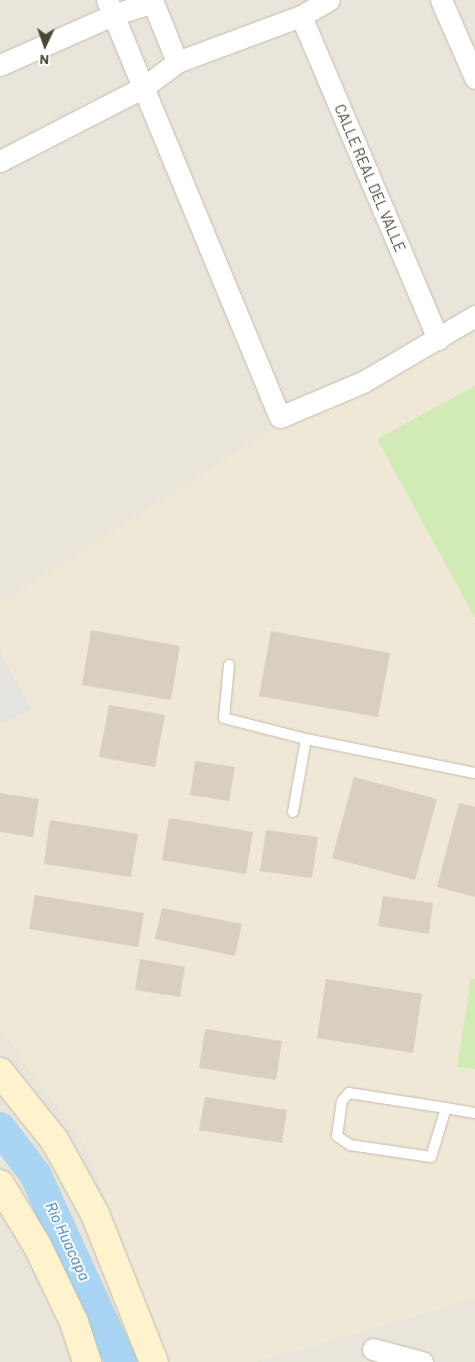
<!DOCTYPE html>
<html>
<head>
<meta charset="utf-8">
<style>
  body { margin:0 }
  #map { position:relative; width:475px; height:1362px; overflow:hidden; background:#f6f3ec; font-family:Barlow,sans-serif }
  div>[style] { position:absolute }
  [style*='--x'] { left:calc(var(--x)*1px); top:calc(var(--y)*1px); width:calc(var(--w)*1px); rotate:calc(var(--a)*1deg) }
  .residential>* { inset:0; background:#eae5da }
  .education>* { inset:0; background:#efe8d6 }
  .green>* { inset:0; background:#d2eab5 }
  .parking>* { inset:0; background:#e5e3e0 }
  .river>* { height:32px; margin:-16px; padding:0 16px; transform-origin:16px; border-radius:16px; background:#a9d4f2 }
  .building>* { inset:0; background:#d8cfc1 }
  .roads { filter:drop-shadow(0 0 1px #c2bbae) drop-shadow(0 0 1px #c2bbae) }
  .service>* { height:10px; margin:-5px; padding:0 5px; transform-origin:5px; border-radius:5px; background:#fff }
  .minor>* { height:21px; margin:-10.5px; padding:0 10.5px; transform-origin:10.5px; border-radius:10.5px; background:#fff }
  .secondary>* { height:28px; margin:-14px; padding:0 14px; transform-origin:14px; border-radius:14px; background:#fff3cd }
  span { translate:-50% -50%; white-space:nowrap; text-align:center; line-height:1.15; -webkit-text-stroke:4px #fff; paint-order:stroke }
  .street-label { font-size:15px; color:#4b4439 }
  .water-label { font-size:16px; color:#2e7ab2; font-style:italic }
  .north { position:absolute; left:20px; top:20px; width:50px; height:50px; -webkit-text-stroke:4px #fff; paint-order:stroke; rotate:183deg; font-size:14px; font-weight:700; line-height:20px; text-align:center; color:#4b4439 }
  .north::after { content:''; display:block; margin:auto; width:18px; height:22px; background:#4b4439; clip-path:polygon(50% 0,100% 100%,50% 72%,0 100%) }
</style>
</head>
<body>
<div id="map">
  <div class="residential">
    <i style="clip-path:polygon(0 0,475px 0,475px 1362px,0 1362px)"></i>
  </div>
  <div class="education">
    <i style="clip-path:polygon(475px 332px,475px 1299px,256px 1362px,171px 1362px,84px 1145px,0 1028px,0 603px,275px 427px)"></i>
  </div>
  <div class="green">
    <i style="clip-path:polygon(475px 386px,475px 618px,377px 439px)"></i>
    <i style="clip-path:polygon(471px 978px,475px 979px,475px 1069px,457px 1067px)"></i>
  </div>
  <div class="parking">
    <i style="clip-path:polygon(0 652px,32px 710px,0 724px)"></i>
  </div>
  <div class="river">
    <i style="--x:0;--y:1128;--w:58;--a:52.7"></i>
    <i style="--x:35;--y:1174;--w:207;--a:65.4"></i>
  </div>
  <div class="building">
    <i style="clip-path:polygon(91px 630px,180px 646px,171px 700px,82px 685px)"></i>
    <i style="clip-path:polygon(271px 631px,390px 653px,378px 717px,259px 696px)"></i>
    <i style="clip-path:polygon(109px 705px,165px 715px,155px 767px,99px 757px)"></i>
    <i style="clip-path:polygon(195px 761px,235px 767px,229px 801px,190px 795px)"></i>
    <i style="clip-path:polygon(354px 777px,437px 799px,415px 880px,332px 858px)"></i>
    <i style="clip-path:polygon(0 793px,39px 799px,33px 837px,0 832px)"></i>
    <i style="clip-path:polygon(459px 803px,475px 807px,475px 897px,437px 887px)"></i>
    <i style="clip-path:polygon(169px 818px,253px 832px,246px 874px,162px 860px)"></i>
    <i style="clip-path:polygon(50px 820px,138px 834px,131px 877px,44px 864px)"></i>
    <i style="clip-path:polygon(266px 830px,318px 837px,312px 878px,260px 871px)"></i>
    <i style="clip-path:polygon(35px 895px,144px 913px,138px 947px,29px 929px)"></i>
    <i style="clip-path:polygon(383px 896px,433px 903px,429px 934px,378px 926px)"></i>
    <i style="clip-path:polygon(162px 908px,242px 924px,235px 956px,155px 939px)"></i>
    <i style="clip-path:polygon(140px 959px,185px 967px,180px 997px,135px 990px)"></i>
    <i style="clip-path:polygon(326px 979px,422px 994px,413px 1053px,317px 1038px)"></i>
    <i style="clip-path:polygon(205px 1029px,282px 1041px,276px 1080px,199px 1068px)"></i>
    <i style="clip-path:polygon(205px 1097px,287px 1110px,282px 1143px,199px 1130px)"></i>
  </div>
  <div class="roads">
    <div class="service">
      <i style="--x:229;--y:665;--w:53;--a:95.4"></i>
      <i style="--x:224;--y:718;--w:85;--a:14.4"></i>
      <i style="--x:306;--y:739;--w:172;--a:11.4"></i>
      <i style="--x:293;--y:812;--w:74;--a:-79.9"></i>
      <i style="--x:446;--y:1108;--w:51;--a:107"></i>
      <i style="--x:431;--y:1157;--w:82;--a:-171.6"></i>
      <i style="--x:350;--y:1145;--w:16;--a:-145"></i>
      <i style="--x:337;--y:1136;--w:35;--a:-82"></i>
      <i style="--x:342;--y:1101;--w:11;--a:-49"></i>
      <i style="--x:349;--y:1093;--w:98;--a:8.8"></i>
      <i style="--x:446;--y:1108;--w:29;--a:10"></i>
    </div>
    <div class="minor">
      <i style="--x:107;--y:0;--w:451;--a:67.5"></i>
      <i style="--x:280;--y:417;--w:90;--a:-22.9"></i>
      <i style="--x:363;--y:382;--w:130;--a:-30.5"></i>
      <i style="--x:152;--y:0;--w:67;--a:68"></i>
      <i style="--x:441;--y:0;--w:85;--a:66.4"></i>
      <i style="--x:301;--y:16;--w:351;--a:67"></i>
      <i style="--x:0;--y:65;--w:124;--a:-23.9"></i>
      <i style="--x:113;--y:15;--w:42;--a:-18"></i>
      <i style="--x:0;--y:161;--w:162;--a:-27.2"></i>
      <i style="--x:144;--y:87;--w:41;--a:-37.1"></i>
      <i style="--x:177;--y:62;--w:132;--a:-20.4"></i>
      <i style="--x:301;--y:16;--w:32;--a:-30"></i>
      <i style="--x:373;--y:1349;--w:51;--a:14.9"></i>
    </div>
    <div class="secondary">
      <i style="--x:0;--y:1072;--w:88;--a:51.4"></i>
      <i style="--x:55;--y:1141;--w:83;--a:61.3"></i>
      <i style="--x:95;--y:1214;--w:159;--a:68.3"></i>
      <i style="--x:0;--y:1184;--w:71;--a:58.8"></i>
      <i style="--x:37;--y:1245;--w:85;--a:64.3"></i>
      <i style="--x:74;--y:1322;--w:42;--a:72"></i>
    </div>
  </div>
  <div class="street-label">
    <span style="left:370px;top:178px;rotate:67deg">CALLE REAL DEL VALLE</span>
  </div>
  <div class="water-label">
    <span style="left:68px;top:1241px;rotate:65deg">Río Huacapa</span>
  </div>
  <div class="north">N</div>
</div>
</body>
</html>
